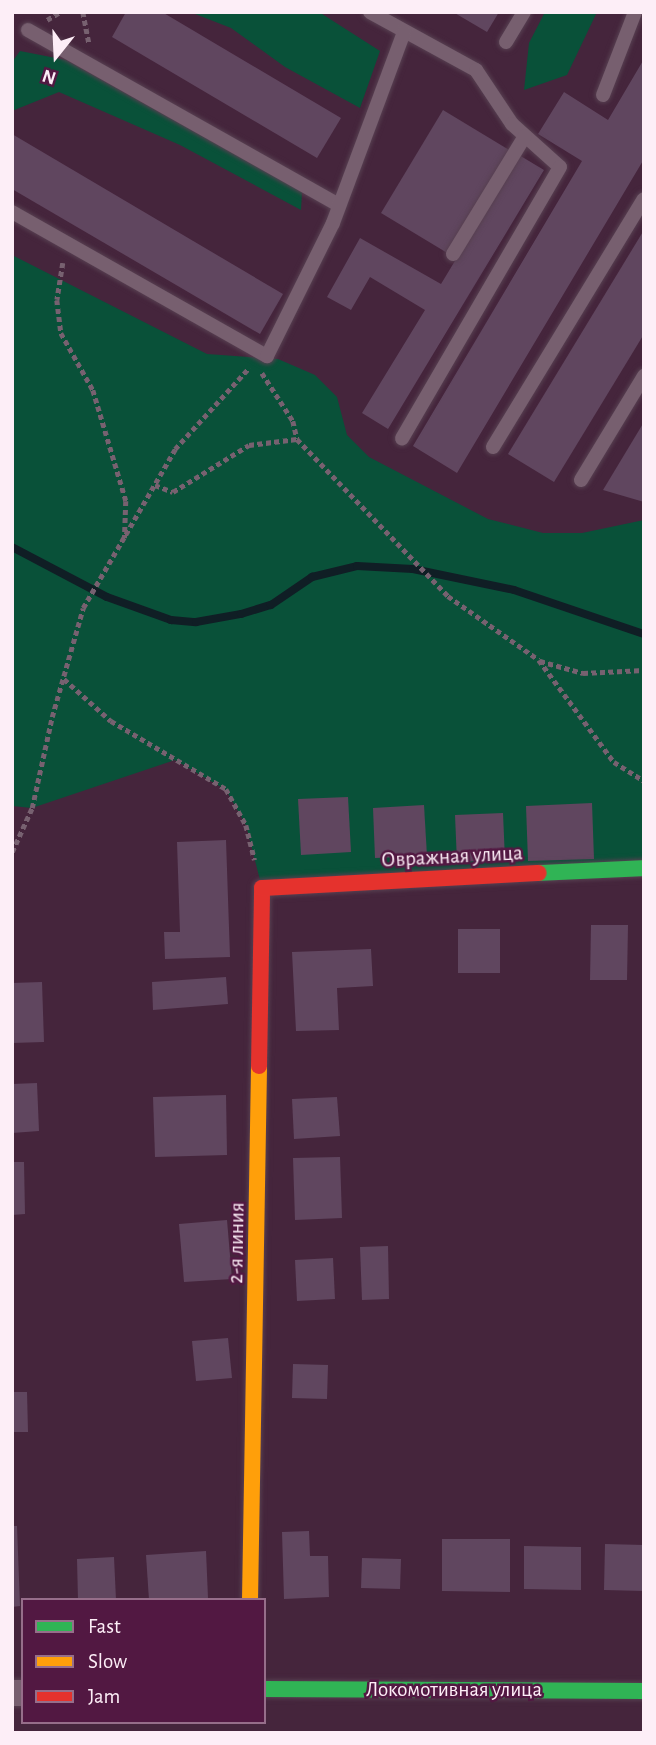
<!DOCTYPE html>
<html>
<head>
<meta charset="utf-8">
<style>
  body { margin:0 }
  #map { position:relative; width:656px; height:1745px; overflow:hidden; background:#45253c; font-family:"Alegreya Sans",sans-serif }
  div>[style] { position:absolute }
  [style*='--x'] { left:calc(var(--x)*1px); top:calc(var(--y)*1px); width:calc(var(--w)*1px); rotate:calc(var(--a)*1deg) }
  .green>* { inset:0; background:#095139 }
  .stream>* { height:8px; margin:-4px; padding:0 4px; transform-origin:4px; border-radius:4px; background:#101e25 }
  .building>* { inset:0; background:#60465f }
  .path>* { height:4.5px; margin-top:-2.25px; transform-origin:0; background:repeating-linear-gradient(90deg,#776170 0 5px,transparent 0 8.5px) }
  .roads { filter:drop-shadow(0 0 2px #574051) drop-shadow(0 0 2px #574051) }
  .lane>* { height:14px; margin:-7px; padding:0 7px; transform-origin:7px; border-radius:7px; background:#775f6f }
  .street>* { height:26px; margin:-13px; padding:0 13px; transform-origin:13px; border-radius:13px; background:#775f6f }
  .fast>* { height:16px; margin:-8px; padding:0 8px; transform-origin:8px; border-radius:8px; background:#30b455 }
  .slow>* { height:16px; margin:-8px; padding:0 8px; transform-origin:8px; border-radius:8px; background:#ff9f0a }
  .jam>* { height:16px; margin:-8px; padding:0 8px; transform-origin:8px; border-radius:8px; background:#e5322d }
  span { translate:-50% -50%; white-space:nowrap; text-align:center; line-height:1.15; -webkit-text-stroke:5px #521842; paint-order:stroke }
  .street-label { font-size:21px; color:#fdeef7 }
  .frame { position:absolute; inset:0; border:14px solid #fdeef7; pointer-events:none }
  .legend { position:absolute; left:21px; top:1598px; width:245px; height:126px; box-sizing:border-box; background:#521842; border:2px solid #966e8a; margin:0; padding:9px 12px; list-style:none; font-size:21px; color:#fdeef7 }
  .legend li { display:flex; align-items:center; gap:14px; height:35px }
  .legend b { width:35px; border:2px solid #966e8a }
  .north { position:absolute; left:21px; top:21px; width:70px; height:70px; -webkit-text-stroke:5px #521842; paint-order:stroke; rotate:198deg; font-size:19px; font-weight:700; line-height:28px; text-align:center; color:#fdeef7 }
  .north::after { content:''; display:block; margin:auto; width:24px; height:32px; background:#fdeef7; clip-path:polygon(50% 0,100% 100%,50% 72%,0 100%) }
</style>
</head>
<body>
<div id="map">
  <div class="green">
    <i style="clip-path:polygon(190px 12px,319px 12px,380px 51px,360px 108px,285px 67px,231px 28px)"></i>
    <i style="clip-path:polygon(545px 12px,597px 12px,567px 75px,524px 90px,529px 43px)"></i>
    <i style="clip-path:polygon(20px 51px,66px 60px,302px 192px,301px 210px,180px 145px,59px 92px,12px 111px,12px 62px)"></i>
    <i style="clip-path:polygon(12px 255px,207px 354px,278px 359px,315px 375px,337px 397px,347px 435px,369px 457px,488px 519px,543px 533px,582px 533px,644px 520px,644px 868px,262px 888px,246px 825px,226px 790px,175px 760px,32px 808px,12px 806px)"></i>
  </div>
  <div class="stream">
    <i style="--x:12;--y:547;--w:107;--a:27.8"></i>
    <i style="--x:107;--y:597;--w:68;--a:19.8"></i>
    <i style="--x:171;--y:620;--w:25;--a:5"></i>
    <i style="--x:196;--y:622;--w:46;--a:-10.1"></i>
    <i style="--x:241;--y:614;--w:31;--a:-17"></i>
    <i style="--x:271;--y:605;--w:50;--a:-34.3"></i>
    <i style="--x:312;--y:577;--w:46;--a:-13.7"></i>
    <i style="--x:357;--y:566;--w:56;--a:3.1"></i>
    <i style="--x:413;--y:569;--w:103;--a:11.7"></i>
    <i style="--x:514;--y:590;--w:137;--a:18.7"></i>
  </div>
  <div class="building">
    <i style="clip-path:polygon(126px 12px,162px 12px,341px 118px,317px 158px,112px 37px)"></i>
    <i style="clip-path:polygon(453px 12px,499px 12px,487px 32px)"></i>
    <i style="clip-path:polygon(644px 59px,644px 159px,457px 473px,413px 446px,582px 161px,538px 134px,564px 92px,608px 120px)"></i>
    <i style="clip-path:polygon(443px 110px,511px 151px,449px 254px,381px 213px)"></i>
    <i style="clip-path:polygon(12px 134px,283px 294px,260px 334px,12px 189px)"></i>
    <i style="clip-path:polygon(519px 155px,544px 170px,388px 429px,362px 413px,425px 310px,370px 277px,351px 310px,327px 297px,360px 238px,441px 284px)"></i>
    <i style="clip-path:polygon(644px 230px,644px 334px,554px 482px,508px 454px)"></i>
    <i style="clip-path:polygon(644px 422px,644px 502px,603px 490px)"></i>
    <i style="clip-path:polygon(348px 797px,351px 852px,301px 855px,298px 799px)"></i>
    <i style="clip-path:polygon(592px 803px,594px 859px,528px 861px,526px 806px)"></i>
    <i style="clip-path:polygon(424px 805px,427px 856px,375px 858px,373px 808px)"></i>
    <i style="clip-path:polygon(503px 813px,505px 860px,457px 862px,455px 815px)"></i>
    <i style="clip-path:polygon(226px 840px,230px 957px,165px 959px,164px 932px,180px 932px,177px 842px)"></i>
    <i style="clip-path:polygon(591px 925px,628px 925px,627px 980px,590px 980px)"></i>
    <i style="clip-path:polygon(458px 929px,500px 929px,500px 973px,458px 973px)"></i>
    <i style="clip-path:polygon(371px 949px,373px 986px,337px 988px,339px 1030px,296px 1031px,292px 952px)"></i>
    <i style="clip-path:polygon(226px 977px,228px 1004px,153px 1010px,152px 982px)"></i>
    <i style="clip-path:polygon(42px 982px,44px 1042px,12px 1043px,12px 983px)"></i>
    <i style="clip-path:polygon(37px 1083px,39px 1131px,12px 1133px,12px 1084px)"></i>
    <i style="clip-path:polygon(226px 1095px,227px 1155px,155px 1157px,153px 1097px)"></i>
    <i style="clip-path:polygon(337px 1097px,340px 1136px,294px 1139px,292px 1099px)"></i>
    <i style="clip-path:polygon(340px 1157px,342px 1218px,295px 1220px,293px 1158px)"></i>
    <i style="clip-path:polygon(12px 1162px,24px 1162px,25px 1214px,12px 1215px)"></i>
    <i style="clip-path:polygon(227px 1220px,232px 1279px,184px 1282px,179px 1224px)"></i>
    <i style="clip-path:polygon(388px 1246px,389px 1299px,362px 1300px,360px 1247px)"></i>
    <i style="clip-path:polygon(333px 1258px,335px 1299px,297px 1301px,295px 1260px)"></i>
    <i style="clip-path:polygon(228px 1338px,232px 1378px,196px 1381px,192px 1341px)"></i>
    <i style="clip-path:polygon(293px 1364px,328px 1365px,327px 1399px,292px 1398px)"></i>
    <i style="clip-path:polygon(12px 1392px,27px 1392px,28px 1432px,12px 1432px)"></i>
    <i style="clip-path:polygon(12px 1526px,17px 1526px,20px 1606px,12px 1607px)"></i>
    <i style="clip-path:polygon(309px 1531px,310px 1556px,328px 1556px,329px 1597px,284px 1599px,282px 1532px)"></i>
    <i style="clip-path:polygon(442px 1539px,510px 1539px,510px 1592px,442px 1591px)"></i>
    <i style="clip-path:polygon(605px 1544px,644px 1545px,644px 1591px,604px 1590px)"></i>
    <i style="clip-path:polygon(524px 1546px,581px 1547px,581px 1590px,524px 1589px)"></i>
    <i style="clip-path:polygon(206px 1551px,208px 1598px,149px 1600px,146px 1555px)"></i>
    <i style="clip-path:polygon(114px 1557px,116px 1600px,78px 1600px,77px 1559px)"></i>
    <i style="clip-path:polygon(362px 1558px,401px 1559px,400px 1589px,361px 1588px)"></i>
  </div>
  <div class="path">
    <i style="--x:83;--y:12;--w:32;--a:79"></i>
    <i style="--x:47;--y:20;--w:15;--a:-32"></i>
    <i style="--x:63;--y:263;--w:37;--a:99"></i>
    <i style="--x:57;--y:300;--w:33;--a:83"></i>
    <i style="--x:61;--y:333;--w:65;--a:60.7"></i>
    <i style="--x:93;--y:390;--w:116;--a:73.4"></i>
    <i style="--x:126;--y:501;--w:37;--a:92"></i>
    <i style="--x:262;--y:373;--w:57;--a:57.1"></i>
    <i style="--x:293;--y:421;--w:18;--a:77"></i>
    <i style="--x:155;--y:485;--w:19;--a:21"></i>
    <i style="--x:173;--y:492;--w:89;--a:-31.7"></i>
    <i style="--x:249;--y:445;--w:48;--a:-7.1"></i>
    <i style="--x:297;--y:439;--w:218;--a:46.1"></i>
    <i style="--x:448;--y:596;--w:111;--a:35.1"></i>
    <i style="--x:539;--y:660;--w:127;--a:53.7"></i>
    <i style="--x:614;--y:762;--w:36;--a:32"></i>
    <i style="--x:540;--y:661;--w:45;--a:15.6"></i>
    <i style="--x:583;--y:673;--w:61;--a:-2.8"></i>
    <i style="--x:64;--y:679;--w:63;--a:41.8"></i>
    <i style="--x:111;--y:721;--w:134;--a:30.6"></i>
    <i style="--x:226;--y:789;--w:41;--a:60.9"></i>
    <i style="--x:246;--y:825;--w:36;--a:76"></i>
    <i style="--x:12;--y:852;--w:48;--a:-65.6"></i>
    <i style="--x:32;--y:808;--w:93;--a:-77.6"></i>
    <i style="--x:52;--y:717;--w:113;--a:-74.1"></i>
    <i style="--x:83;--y:608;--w:184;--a:-59.9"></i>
    <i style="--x:175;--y:449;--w:110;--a:-47.6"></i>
  </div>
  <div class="roads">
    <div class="lane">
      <i style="--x:370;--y:12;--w:121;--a:28.7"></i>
      <i style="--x:476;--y:70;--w:65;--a:56.3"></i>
      <i style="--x:512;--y:124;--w:64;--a:41.9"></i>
      <i style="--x:560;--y:167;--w:314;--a:120.2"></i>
      <i style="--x:28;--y:30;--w:356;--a:29.4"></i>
      <i style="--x:506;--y:42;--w:35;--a:-59"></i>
      <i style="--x:603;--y:95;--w:89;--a:-68.9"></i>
      <i style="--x:12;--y:212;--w:293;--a:29.5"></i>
      <i style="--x:267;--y:356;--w:148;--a:-63.6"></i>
      <i style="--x:333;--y:223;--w:204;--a:-69.6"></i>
      <i style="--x:453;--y:254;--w:138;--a:-58.6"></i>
      <i style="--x:493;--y:447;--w:290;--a:-58.7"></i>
      <i style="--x:581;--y:480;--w:122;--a:-58.8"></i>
    </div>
    <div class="street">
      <i style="--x:12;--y:1693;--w:11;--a:0"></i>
    </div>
    <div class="fast">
      <i style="--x:539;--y:873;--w:105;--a:-2.7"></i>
      <i style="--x:264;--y:1689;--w:380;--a:0.3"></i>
    </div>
    <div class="slow">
      <i style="--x:250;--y:1600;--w:534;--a:-89.03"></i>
    </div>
    <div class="jam">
      <i style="--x:259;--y:1066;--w:178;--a:-89"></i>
      <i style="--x:262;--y:888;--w:277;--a:-3.1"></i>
    </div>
  </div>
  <div class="street-label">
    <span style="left:452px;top:857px;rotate:-3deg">Овражная улица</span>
    <span style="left:237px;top:1243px;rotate:-89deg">2-я линия</span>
    <span style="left:454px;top:1690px">Локомотивная улица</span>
  </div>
  <div class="frame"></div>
  <ul class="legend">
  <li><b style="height:9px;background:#30b455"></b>Fast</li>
  <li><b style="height:9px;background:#ff9f0a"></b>Slow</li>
  <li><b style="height:9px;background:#e5322d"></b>Jam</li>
  </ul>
  <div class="north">N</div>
</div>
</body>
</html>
